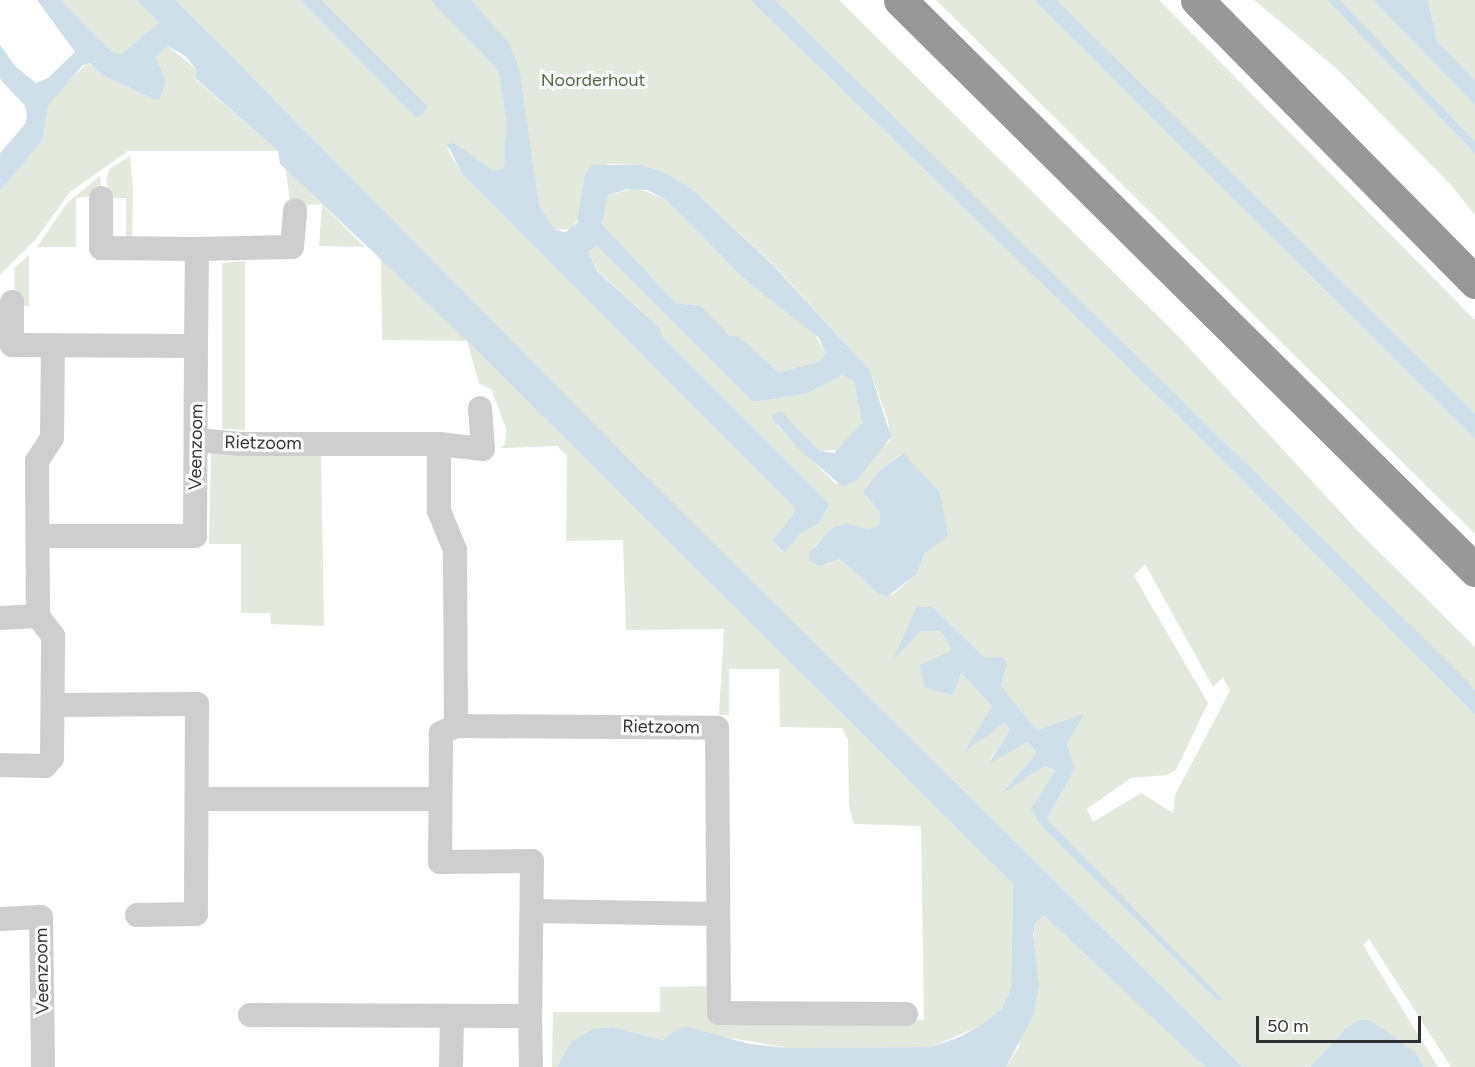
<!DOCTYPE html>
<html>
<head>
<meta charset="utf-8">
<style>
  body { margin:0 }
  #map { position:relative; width:1475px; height:1067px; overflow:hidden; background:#fff; font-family:Figtree,sans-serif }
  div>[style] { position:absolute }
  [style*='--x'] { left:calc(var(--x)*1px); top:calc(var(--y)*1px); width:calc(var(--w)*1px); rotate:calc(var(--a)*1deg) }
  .green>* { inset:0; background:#e3e9dd }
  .water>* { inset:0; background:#cedfea }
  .street>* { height:24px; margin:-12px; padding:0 12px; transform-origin:12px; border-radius:12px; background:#cecece }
  .highway>* { height:33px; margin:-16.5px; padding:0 16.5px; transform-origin:16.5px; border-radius:16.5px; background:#989898 }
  span { translate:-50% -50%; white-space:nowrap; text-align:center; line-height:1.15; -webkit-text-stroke:6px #fff; paint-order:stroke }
  .park-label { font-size:18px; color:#536941 }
  .street-label { font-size:18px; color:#313131 }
  .scale { position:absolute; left:1256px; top:1016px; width:165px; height:27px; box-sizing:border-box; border:3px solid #313131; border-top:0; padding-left:8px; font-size:18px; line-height:21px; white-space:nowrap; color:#313131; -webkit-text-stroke:4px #fff; paint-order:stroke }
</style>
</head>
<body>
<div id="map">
  <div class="green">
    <i style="clip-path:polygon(61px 0,137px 0,159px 23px,121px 54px,112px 52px)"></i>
    <i style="clip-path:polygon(evenodd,176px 0,300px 0,416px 118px,427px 105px,322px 0,430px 0,498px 70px,506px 119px,504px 169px,492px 170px,447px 148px,462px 174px,794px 507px,793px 515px,772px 540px,783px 553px,801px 533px,819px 523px,827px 501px,662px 336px,660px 328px,597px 270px,588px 251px,597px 246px,753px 402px,806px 394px,843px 375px,854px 381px,862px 423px,840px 450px,820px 451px,787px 417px,776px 425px,836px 484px,890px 441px,888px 421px,870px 370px,773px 264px,692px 189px,664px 172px,641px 165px,607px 164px,572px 229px,555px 230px,539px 205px,529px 141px,493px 46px,454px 0,750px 0,1184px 422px,1475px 715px,1475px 1067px,1451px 1067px,1369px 939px,1363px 945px,1438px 1067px,1424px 1067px,1416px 1053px,1344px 1030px,1310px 1067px,1243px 1067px,631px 461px,176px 0,902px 453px,940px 492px,947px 532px,925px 553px,917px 574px,892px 595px,879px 594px,840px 559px,825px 565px,813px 547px,839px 525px,868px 529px,879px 525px,880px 512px,863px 492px,879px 471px,902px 453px,176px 0,1145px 564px,1213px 687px,1223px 677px,1230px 691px,1175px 795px,1173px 813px,1141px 793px,1093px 822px,1087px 809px,1131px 778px,1167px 775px,1176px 770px,1208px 703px,1134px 576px,1145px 564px,176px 0,933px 607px,985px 658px,1007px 664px,1001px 686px,1037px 730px,1083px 715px,1067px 744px,1075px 769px,1047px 819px,1223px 999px,1218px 1001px,1043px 828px,1032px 809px,1055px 772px,1045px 766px,1003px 792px,1037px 753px,1028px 742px,989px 762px,1010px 730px,1005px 723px,965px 751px,992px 706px,961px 673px,941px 631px,921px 631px,894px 658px,916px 608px,933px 607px)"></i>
    <i style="clip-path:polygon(775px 0,839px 0,1180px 338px,1359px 532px,1475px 647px,1475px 690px)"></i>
    <i style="clip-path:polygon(936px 0,1034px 0,1186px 150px,1475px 439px,1475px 534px)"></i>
    <i style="clip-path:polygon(1057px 0,1159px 0,1475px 320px,1475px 413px)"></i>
    <i style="clip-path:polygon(1254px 0,1327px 0,1475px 154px,1475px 215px,1451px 185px,1337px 69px)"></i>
    <i style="clip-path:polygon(1340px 0,1373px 0,1475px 105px,1475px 141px)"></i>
    <i style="clip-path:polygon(1428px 0,1475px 0,1475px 80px,1437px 41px)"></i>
    <i style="clip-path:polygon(168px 46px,196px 69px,195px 79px,278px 151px,128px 151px,70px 192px,36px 239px,0 275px,0 191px,43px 140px,48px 106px,57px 91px,88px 63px,102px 75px,153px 99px,160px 99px,166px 82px,156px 57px)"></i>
    <i style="clip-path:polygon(130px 156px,133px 190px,132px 244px,126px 244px,126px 198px,109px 198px,106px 180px,110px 169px)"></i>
    <i style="clip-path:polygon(286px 169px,365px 247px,319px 246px,322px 205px,290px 204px)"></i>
    <i style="clip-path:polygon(100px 176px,102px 195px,76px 198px,76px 247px,37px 247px,67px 203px)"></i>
    <i style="clip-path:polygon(636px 188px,665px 199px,743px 278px,814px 333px,825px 352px,821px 361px,779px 372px,738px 336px,730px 336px,701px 306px,676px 303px,602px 224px,608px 195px)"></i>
    <i style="clip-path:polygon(29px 255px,29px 306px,20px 306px,15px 300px,14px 268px)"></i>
    <i style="clip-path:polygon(381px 258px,467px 341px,1013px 884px,1011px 988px,1002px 1008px,980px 1026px,931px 1047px,788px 1048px,678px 1029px,663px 1040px,612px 1027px,594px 1029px,572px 1041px,557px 1067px,552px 1067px,553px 1012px,660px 1012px,660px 987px,714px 986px,716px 1018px,924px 1020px,921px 826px,854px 824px,849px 806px,848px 740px,842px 728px,780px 727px,779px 669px,729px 669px,729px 715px,719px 715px,724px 629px,626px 630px,623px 540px,566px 541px,567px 456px,557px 446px,500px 448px,505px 444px,506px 428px,491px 389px,479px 384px,467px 341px,382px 340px)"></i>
    <i style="clip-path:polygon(245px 261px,245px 430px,222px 429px,222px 263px)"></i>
    <i style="clip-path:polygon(321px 451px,324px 626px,271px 624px,270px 613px,241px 613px,241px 544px,209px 544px,211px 453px)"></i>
    <i style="clip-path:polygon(1044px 914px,1092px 957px,1205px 1067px,1006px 1067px,1019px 1047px,1035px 924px)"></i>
  </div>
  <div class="water">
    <i style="clip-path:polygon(37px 0,61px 0,112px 52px,121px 54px,159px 23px,137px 0,176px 0,631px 461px,1243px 1067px,1205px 1067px,1044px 915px,1035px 924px,1033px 935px,1039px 986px,1033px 1016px,1006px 1067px,557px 1067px,572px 1041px,593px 1029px,612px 1027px,663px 1040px,678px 1028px,688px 1027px,750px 1044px,788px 1048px,931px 1047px,957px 1038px,980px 1026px,1002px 1008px,1011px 988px,1013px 884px,467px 341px,280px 164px,278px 151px,195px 78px,196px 69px,185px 56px,168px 46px,156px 57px,166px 82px,160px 99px,153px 99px,102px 75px,89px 63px,82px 66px,48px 106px,43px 140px,0 191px,0 153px,25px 124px,27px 115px,25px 106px,0 79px,0 45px,16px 67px,36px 83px,48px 78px,75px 52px)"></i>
    <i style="clip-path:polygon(300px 0,322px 0,427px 105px,424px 113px,416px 118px)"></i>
    <i style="clip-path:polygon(evenodd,430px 0,471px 0,509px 43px,519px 68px,539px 205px,555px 230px,566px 232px,577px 223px,585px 174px,593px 165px,641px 165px,664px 172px,692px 189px,772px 264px,870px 370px,891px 437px,857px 480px,843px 487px,802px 452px,772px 419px,776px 412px,782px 412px,820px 451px,834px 453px,862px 423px,854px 381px,843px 375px,806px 394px,753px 402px,597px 246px,588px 251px,597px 271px,660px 328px,662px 336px,827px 501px,829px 505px,819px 523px,801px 533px,784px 553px,772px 540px,793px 515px,794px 507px,462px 174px,447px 144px,454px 143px,492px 170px,504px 169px,506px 119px,498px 70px,430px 0,628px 189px,647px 190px,665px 199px,743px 278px,819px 338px,825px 352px,821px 361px,779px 372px,738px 336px,730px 336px,701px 306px,676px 303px,602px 224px,608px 195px,628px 189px)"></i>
    <i style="clip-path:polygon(750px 0,775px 0,1460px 674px,1475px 690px,1475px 715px,1184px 422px)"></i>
    <i style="clip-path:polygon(1034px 0,1057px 0,1475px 413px,1475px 439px)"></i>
    <i style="clip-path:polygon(1327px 0,1340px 0,1475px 141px,1475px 154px)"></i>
    <i style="clip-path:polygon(1373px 0,1428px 0,1437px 41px,1475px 80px,1475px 105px)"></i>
    <i style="clip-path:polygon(903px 453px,940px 492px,948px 536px,925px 553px,917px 574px,888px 596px,879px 594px,840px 559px,820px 566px,810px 561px,809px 553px,833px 527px,846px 524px,868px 529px,879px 525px,880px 512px,863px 492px,879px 471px)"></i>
    <i style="clip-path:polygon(916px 607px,933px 607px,985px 658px,1003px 657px,1007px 664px,1001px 686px,1037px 730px,1084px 714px,1067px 744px,1075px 769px,1047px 819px,1223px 999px,1218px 1001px,1043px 828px,1031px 809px,1055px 771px,1045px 766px,1001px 794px,1037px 753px,1028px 742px,989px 763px,1010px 730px,1005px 723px,964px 752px,992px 706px,961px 673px,953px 695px,925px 688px,920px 665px,951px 651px,941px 631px,921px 631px,893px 660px)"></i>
    <i style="clip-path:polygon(1359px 1020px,1369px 1020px,1384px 1030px,1416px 1053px,1424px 1067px,1310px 1067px,1344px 1030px)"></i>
  </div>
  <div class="street">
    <i style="--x:101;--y:198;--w:50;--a:90"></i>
    <i style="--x:101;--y:248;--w:96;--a:0.6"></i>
    <i style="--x:197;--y:249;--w:97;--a:90.6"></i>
    <i style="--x:197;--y:249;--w:95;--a:-1.2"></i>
    <i style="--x:292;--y:247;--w:37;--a:-85"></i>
    <i style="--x:12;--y:302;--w:43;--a:90"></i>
    <i style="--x:12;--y:345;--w:184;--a:0.3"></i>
    <i style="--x:196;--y:346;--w:190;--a:90.3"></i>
    <i style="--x:195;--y:536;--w:157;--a:180"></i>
    <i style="--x:196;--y:440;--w:45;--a:5.1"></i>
    <i style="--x:241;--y:444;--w:198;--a:0"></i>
    <i style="--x:439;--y:444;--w:67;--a:90"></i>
    <i style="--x:439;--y:511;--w:42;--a:67.7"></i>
    <i style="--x:455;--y:550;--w:176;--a:89.7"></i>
    <i style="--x:456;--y:726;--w:17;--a:155"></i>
    <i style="--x:441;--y:733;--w:129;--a:90.4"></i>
    <i style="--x:440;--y:862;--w:92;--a:-0.6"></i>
    <i style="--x:532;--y:861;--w:155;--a:90.7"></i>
    <i style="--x:530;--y:1016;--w:280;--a:-179.8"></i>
    <i style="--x:439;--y:444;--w:44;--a:6.5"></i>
    <i style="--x:483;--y:449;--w:41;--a:-94.2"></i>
    <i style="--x:0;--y:618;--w:38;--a:-3"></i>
    <i style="--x:53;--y:705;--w:144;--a:-0.4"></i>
    <i style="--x:197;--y:704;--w:210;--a:90.3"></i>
    <i style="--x:196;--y:914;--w:59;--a:179"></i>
    <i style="--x:456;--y:726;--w:261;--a:0.4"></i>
    <i style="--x:717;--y:728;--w:285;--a:89.6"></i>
    <i style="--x:719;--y:1013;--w:187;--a:0.3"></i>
    <i style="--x:0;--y:765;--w:45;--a:1.3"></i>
    <i style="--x:45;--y:766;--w:11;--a:-49"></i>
    <i style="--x:52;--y:758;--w:122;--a:-89.5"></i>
    <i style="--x:53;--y:636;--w:25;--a:-127"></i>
    <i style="--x:38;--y:616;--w:155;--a:-90.4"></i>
    <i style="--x:37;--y:461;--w:27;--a:-57"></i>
    <i style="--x:52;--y:438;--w:92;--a:-89.4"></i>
    <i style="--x:198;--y:799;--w:241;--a:0"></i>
    <i style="--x:532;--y:911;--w:185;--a:0.9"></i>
    <i style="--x:0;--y:919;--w:41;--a:-2.8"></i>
    <i style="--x:41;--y:917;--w:150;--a:89.2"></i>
    <i style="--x:530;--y:1016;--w:51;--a:88.9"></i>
    <i style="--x:451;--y:1067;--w:50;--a:-88.9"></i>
  </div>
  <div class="highway">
    <i style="--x:900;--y:0;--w:810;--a:44.75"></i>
    <i style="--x:1197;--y:0;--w:396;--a:45.4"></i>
  </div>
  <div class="park-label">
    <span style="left:593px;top:80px">Noorderhout</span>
  </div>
  <div class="street-label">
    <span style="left:263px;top:443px;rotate:1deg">Rietzoom</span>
    <span style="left:196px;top:447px;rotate:-89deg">Veenzoom</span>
    <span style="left:661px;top:727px;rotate:1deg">Rietzoom</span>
    <span style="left:42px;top:971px;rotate:-91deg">Veenzoom</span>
  </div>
  <div class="scale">50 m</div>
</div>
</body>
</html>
